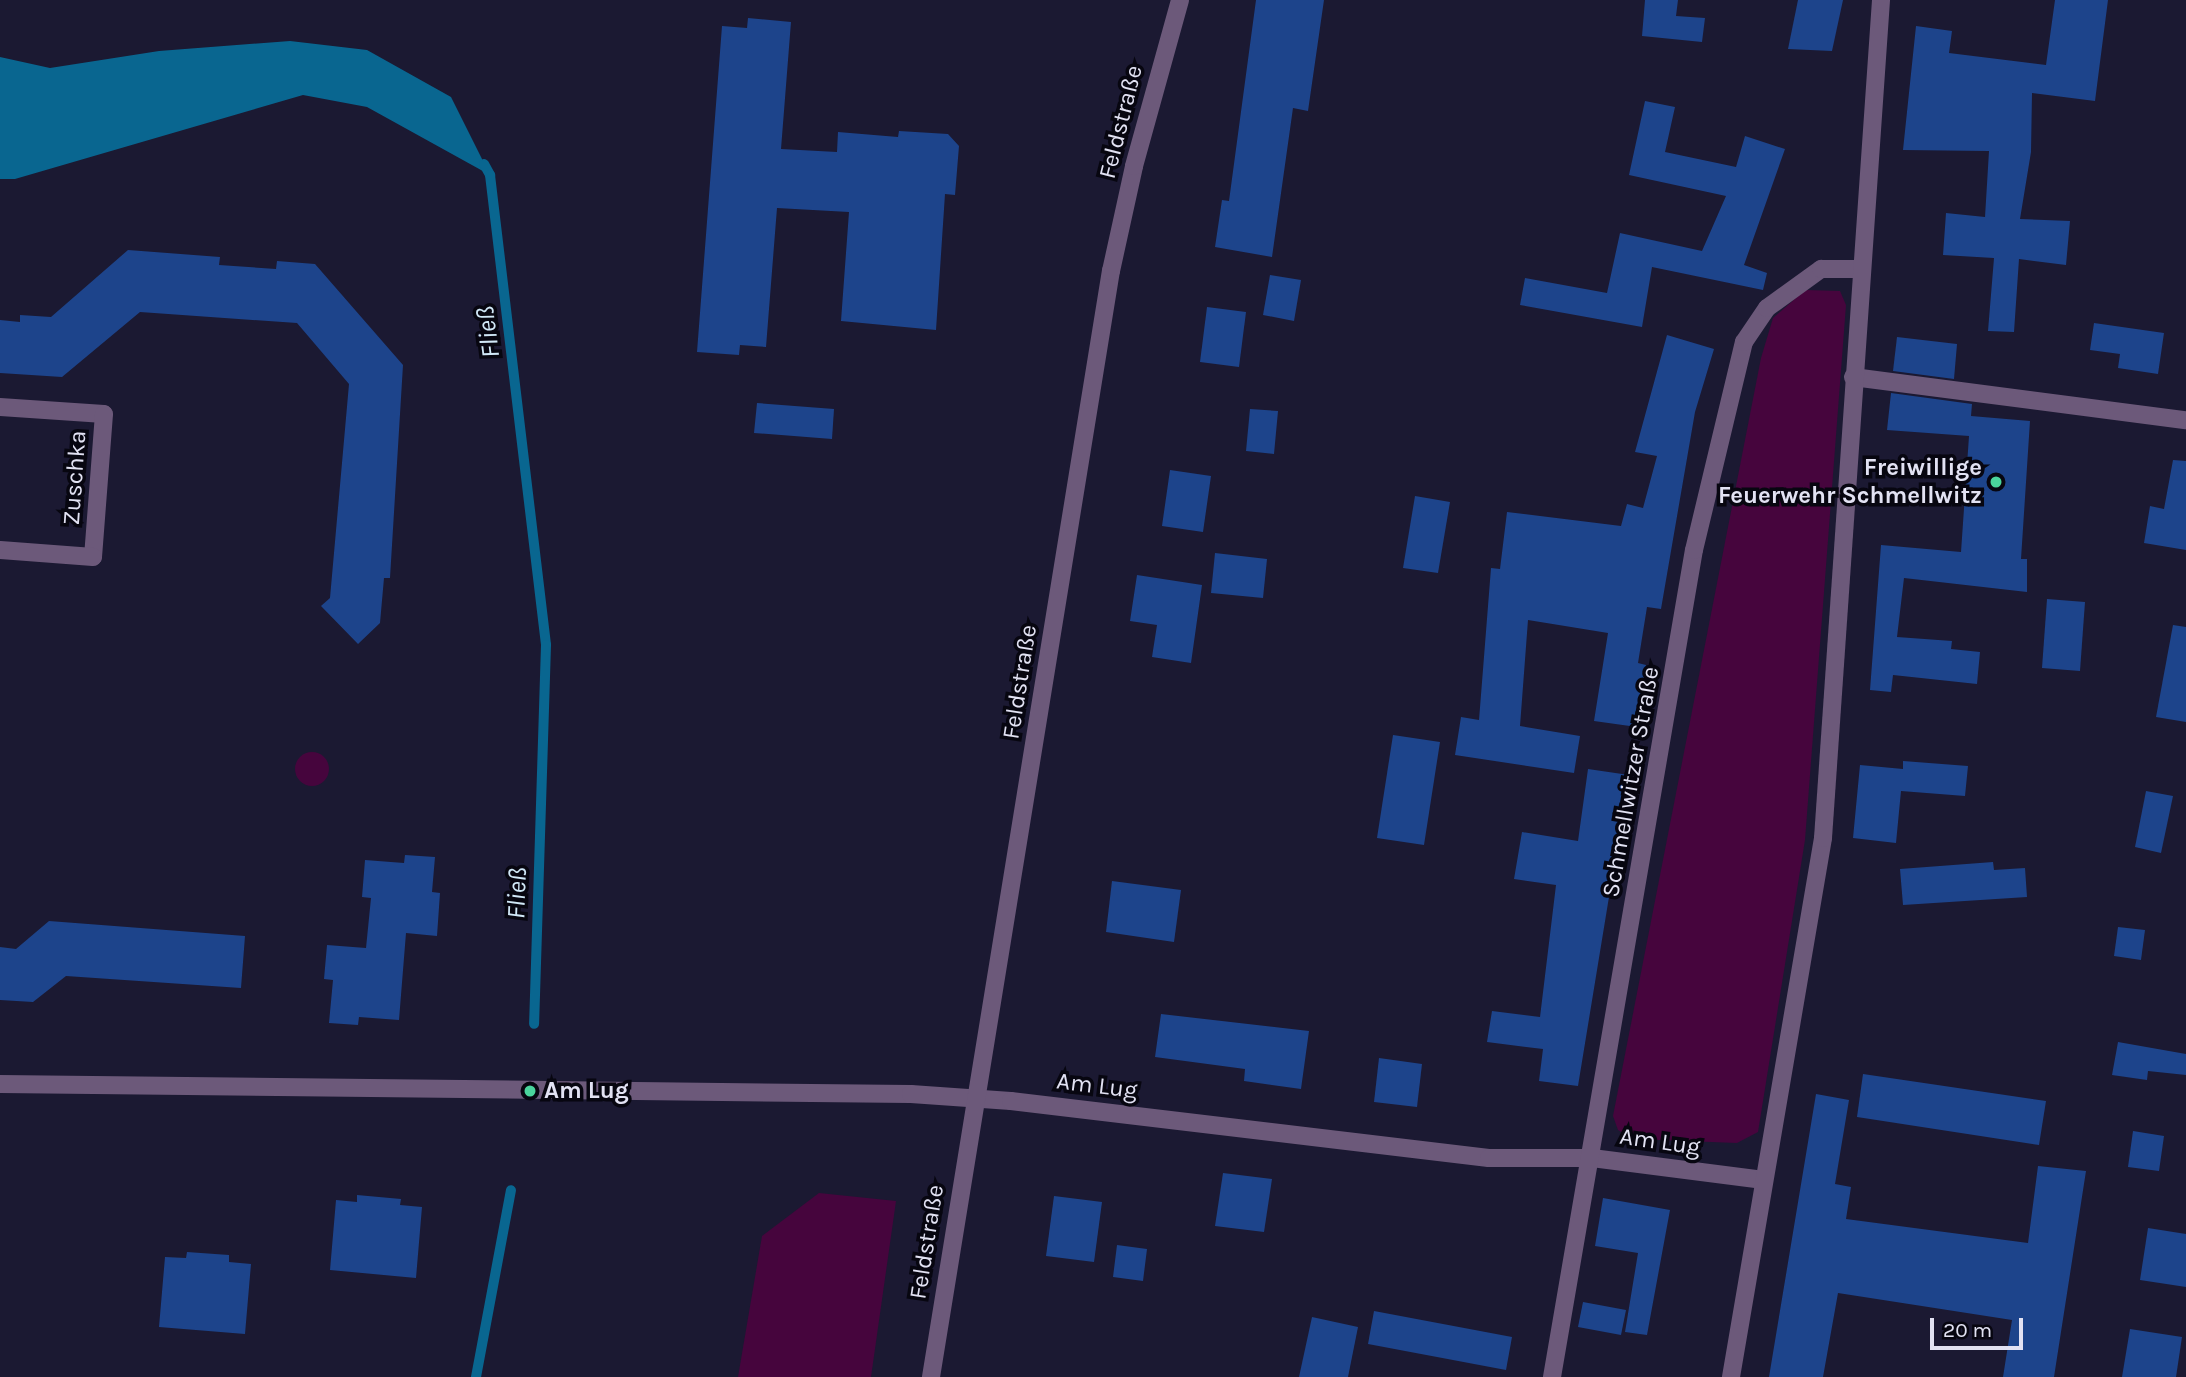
<!DOCTYPE html>
<html>
<head>
<meta charset="utf-8">
<style>
  body { margin:0 }
  #map { position:relative; width:2186px; height:1377px; overflow:hidden; background:#1b1932; font-family:Karla,sans-serif }
  div>[style] { position:absolute }
  [style*='--x'] { left:calc(var(--x)*1px); top:calc(var(--y)*1px); width:calc(var(--w)*1px); rotate:calc(var(--a)*1deg) }
  .green>* { inset:0; background:#46053d }
  .round { border-radius:50% }
  .water>* { inset:0; background:#096690 }
  .stream>* { height:10px; margin:-5px; padding:0 5px; transform-origin:5px; border-radius:5px; background:#096690 }
  .building>* { inset:0; background:#1d448b }
  .minor>* { height:18px; margin:-9px; padding:0 9px; transform-origin:9px; border-radius:9px; background:#6c597a }
  .dots>* { width:19px; height:19px; translate:-50% -50%; box-sizing:border-box; border:4px solid #070610; border-radius:50% }
  span { translate:-50% -50%; white-space:nowrap; text-align:center; line-height:1.15; -webkit-text-stroke:7px #070610; paint-order:stroke }
  .street-label { font-size:24px; color:#e2e2f3 }
  .poi-label { font-size:24px; color:#e2e2f3; font-weight:700 }
  .right { translate:-100% -50%; text-align:right }
  .left { translate:0 -50%; text-align:left }
  .water-label { font-size:26px; color:#d1e8f7; font-style:italic }
  .scale { position:absolute; left:1930px; top:1318px; width:93px; height:32px; box-sizing:border-box; border:4px solid #e2e2f3; border-top:0; padding-left:9px; font-size:21px; line-height:24px; white-space:nowrap; color:#e2e2f3; -webkit-text-stroke:5px #070610; paint-order:stroke }
</style>
</head>
<body>
<div id="map">
  <div class="green">
    <i style="clip-path:polygon(1805px 290px,1840px 291px,1846px 305px,1805px 840px,1758px 1132px,1737px 1143px,1633px 1139px,1618px 1130px,1613px 1116px,1761px 358px,1773px 318px)"></i>
    <i class="round" style="left:295px;top:752px;width:34px;height:34px"></i>
    <i style="clip-path:polygon(819px 1193px,896px 1201px,871px 1377px,738px 1377px,762px 1236px)"></i>
  </div>
  <div class="water">
    <i style="clip-path:polygon(290px 41px,367px 50px,451px 97px,490px 175px,367px 107px,303px 95px,15px 179px,0 179px,0 57px,50px 68px,159px 51px)"></i>
  </div>
  <div class="stream">
    <i style="--x:484;--y:164;--w:13;--a:61"></i>
    <i style="--x:490;--y:175;--w:473;--a:83.2"></i>
    <i style="--x:546;--y:645;--w:379;--a:91.8"></i>
    <i style="--x:476;--y:1377;--w:190;--a:-79.4"></i>
  </div>
  <div class="building">
    <i style="clip-path:polygon(1256px 0,1324px 0,1308px 111px,1293px 108px,1272px 257px,1215px 247px,1222px 200px,1229px 201px)"></i>
    <i style="clip-path:polygon(1645px 0,1678px 0,1676px 16px,1705px 18px,1702px 42px,1642px 36px)"></i>
    <i style="clip-path:polygon(1798px 0,1843px 0,1832px 51px,1788px 49px)"></i>
    <i style="clip-path:polygon(2055px 0,2108px 0,2095px 101px,2032px 93px,2031px 152px,2020px 219px,2070px 221px,2066px 265px,2019px 259px,2014px 332px,1988px 331px,1994px 258px,1943px 255px,1946px 213px,1985px 217px,1989px 151px,1903px 150px,1916px 26px,1952px 31px,1949px 53px,2046px 65px)"></i>
    <i style="clip-path:polygon(748px 18px,791px 22px,781px 149px,837px 152px,838px 132px,898px 137px,899px 131px,948px 134px,959px 146px,955px 195px,945px 194px,936px 330px,841px 321px,849px 212px,777px 208px,766px 347px,740px 345px,739px 355px,697px 352px,722px 26px,747px 28px)"></i>
    <i style="clip-path:polygon(1645px 101px,1675px 107px,1665px 152px,1736px 167px,1745px 136px,1785px 149px,1744px 265px,1767px 273px,1763px 290px,1652px 267px,1642px 327px,1520px 305px,1525px 278px,1607px 293px,1620px 233px,1702px 251px,1726px 196px,1629px 175px)"></i>
    <i style="clip-path:polygon(128px 250px,220px 257px,219px 265px,276px 269px,277px 261px,315px 264px,403px 365px,390px 578px,384px 578px,380px 623px,358px 644px,321px 606px,330px 598px,349px 384px,297px 323px,140px 312px,62px 377px,0 373px,0 320px,20px 322px,20px 315px,51px 317px)"></i>
    <i style="clip-path:polygon(1270px 275px,1301px 280px,1294px 321px,1263px 315px)"></i>
    <i style="clip-path:polygon(1207px 307px,1246px 312px,1239px 367px,1200px 362px)"></i>
    <i style="clip-path:polygon(2094px 323px,2164px 333px,2158px 374px,2118px 368px,2120px 354px,2090px 350px)"></i>
    <i style="clip-path:polygon(1667px 335px,1714px 349px,1695px 412px,1661px 609px,1647px 607px,1638px 663px,1646px 665px,1637px 727px,1594px 721px,1608px 633px,1528px 620px,1520px 726px,1580px 736px,1574px 773px,1455px 755px,1461px 717px,1479px 720px,1491px 568px,1500px 569px,1507px 512px,1621px 526px,1627px 504px,1643px 508px,1657px 456px,1635px 452px)"></i>
    <i style="clip-path:polygon(1897px 337px,1957px 344px,1954px 379px,1893px 371px)"></i>
    <i style="clip-path:polygon(1891px 393px,1972px 404px,1971px 416px,2030px 421px,2021px 559px,2027px 559px,2027px 592px,1904px 578px,1897px 637px,1952px 641px,1951px 649px,1980px 652px,1977px 684px,1893px 675px,1891px 692px,1870px 690px,1881px 545px,1961px 552px,1969px 436px,1887px 430px)"></i>
    <i style="clip-path:polygon(757px 403px,834px 409px,832px 439px,754px 433px)"></i>
    <i style="clip-path:polygon(1250px 409px,1278px 411px,1274px 454px,1246px 451px)"></i>
    <i style="clip-path:polygon(2173px 460px,2186px 461px,2186px 550px,2144px 543px,2150px 506px,2164px 509px)"></i>
    <i style="clip-path:polygon(1170px 470px,1211px 476px,1203px 532px,1162px 526px)"></i>
    <i style="clip-path:polygon(1415px 496px,1450px 502px,1438px 573px,1403px 568px)"></i>
    <i style="clip-path:polygon(1215px 553px,1267px 559px,1263px 598px,1211px 593px)"></i>
    <i style="clip-path:polygon(1137px 575px,1202px 585px,1191px 663px,1152px 657px,1157px 625px,1130px 621px)"></i>
    <i style="clip-path:polygon(2047px 599px,2085px 602px,2080px 671px,2042px 668px)"></i>
    <i style="clip-path:polygon(2173px 625px,2186px 627px,2186px 722px,2156px 717px)"></i>
    <i style="clip-path:polygon(1393px 735px,1440px 742px,1424px 845px,1377px 838px)"></i>
    <i style="clip-path:polygon(1903px 761px,1968px 766px,1965px 796px,1901px 791px,1896px 843px,1853px 838px,1860px 765px,1903px 769px)"></i>
    <i style="clip-path:polygon(1588px 769px,1629px 775px,1578px 1086px,1539px 1081px,1543px 1049px,1487px 1042px,1492px 1011px,1540px 1017px,1556px 885px,1514px 879px,1522px 832px,1578px 841px)"></i>
    <i style="clip-path:polygon(2146px 791px,2173px 796px,2161px 853px,2135px 847px)"></i>
    <i style="clip-path:polygon(405px 855px,435px 857px,432px 892px,440px 893px,437px 936px,406px 933px,399px 1020px,359px 1017px,358px 1025px,329px 1023px,333px 980px,324px 979px,327px 945px,366px 948px,371px 898px,362px 897px,365px 860px,404px 863px)"></i>
    <i style="clip-path:polygon(1993px 862px,1994px 870px,2025px 868px,2027px 897px,1903px 905px,1900px 869px)"></i>
    <i style="clip-path:polygon(1112px 881px,1181px 890px,1174px 942px,1106px 932px)"></i>
    <i style="clip-path:polygon(49px 921px,245px 936px,241px 988px,66px 976px,33px 1002px,0 1000px,0 947px,16px 949px)"></i>
    <i style="clip-path:polygon(2118px 927px,2145px 930px,2141px 960px,2114px 956px)"></i>
    <i style="clip-path:polygon(1161px 1014px,1309px 1031px,1301px 1089px,1244px 1081px,1245px 1069px,1155px 1057px)"></i>
    <i style="clip-path:polygon(2118px 1042px,2186px 1054px,2186px 1075px,2148px 1071px,2147px 1080px,2112px 1075px)"></i>
    <i style="clip-path:polygon(1379px 1058px,1422px 1064px,1417px 1107px,1374px 1102px)"></i>
    <i style="clip-path:polygon(1863px 1074px,2046px 1101px,2039px 1145px,1857px 1117px)"></i>
    <i style="clip-path:polygon(1816px 1094px,1849px 1100px,1835px 1184px,1851px 1187px,1846px 1219px,2028px 1243px,2038px 1166px,2086px 1171px,2054px 1377px,2003px 1377px,2012px 1320px,1838px 1293px,1823px 1377px,1769px 1377px)"></i>
    <i style="clip-path:polygon(2133px 1131px,2164px 1136px,2159px 1171px,2128px 1167px)"></i>
    <i style="clip-path:polygon(1223px 1173px,1272px 1179px,1264px 1232px,1215px 1226px)"></i>
    <i style="clip-path:polygon(357px 1195px,401px 1199px,400px 1205px,422px 1207px,416px 1278px,330px 1270px,336px 1200px,357px 1202px)"></i>
    <i style="clip-path:polygon(1054px 1196px,1102px 1202px,1094px 1262px,1046px 1256px)"></i>
    <i style="clip-path:polygon(1603px 1198px,1670px 1210px,1647px 1335px,1625px 1332px,1638px 1253px,1595px 1246px)"></i>
    <i style="clip-path:polygon(2148px 1228px,2186px 1234px,2186px 1287px,2140px 1280px)"></i>
    <i style="clip-path:polygon(1117px 1245px,1147px 1249px,1143px 1281px,1113px 1277px)"></i>
    <i style="clip-path:polygon(187px 1252px,229px 1255px,229px 1262px,251px 1264px,245px 1334px,159px 1327px,165px 1257px,186px 1258px)"></i>
    <i style="clip-path:polygon(1583px 1302px,1626px 1310px,1621px 1335px,1578px 1327px)"></i>
    <i style="clip-path:polygon(1374px 1311px,1512px 1337px,1506px 1370px,1368px 1344px)"></i>
    <i style="clip-path:polygon(1312px 1317px,1358px 1327px,1348px 1377px,1299px 1377px)"></i>
    <i style="clip-path:polygon(2130px 1329px,2182px 1337px,2176px 1377px,2122px 1377px)"></i>
  </div>
  <div class="minor">
    <i style="--x:1853;--y:377;--w:336;--a:7.4"></i>
    <i style="--x:0;--y:407;--w:104;--a:3.9"></i>
    <i style="--x:104;--y:414;--w:143;--a:94.4"></i>
    <i style="--x:93;--y:557;--w:93;--a:-175.7"></i>
    <i style="--x:0;--y:1084;--w:911;--a:0.63"></i>
    <i style="--x:911;--y:1094;--w:100;--a:4"></i>
    <i style="--x:1011;--y:1101;--w:481;--a:6.8"></i>
    <i style="--x:1489;--y:1158;--w:103;--a:0"></i>
    <i style="--x:1592;--y:1158;--w:173;--a:7.3"></i>
    <i style="--x:931;--y:1377;--w:1121;--a:-80.76"></i>
    <i style="--x:1111;--y:271;--w:107;--a:-77.6"></i>
    <i style="--x:1134;--y:166;--w:172;--a:-74.5"></i>
    <i style="--x:1552;--y:1377;--w:839;--a:-80.26"></i>
    <i style="--x:1694;--y:550;--w:214;--a:-76.5"></i>
    <i style="--x:1744;--y:342;--w:41;--a:-55.9"></i>
    <i style="--x:1767;--y:308;--w:67;--a:-35.8"></i>
    <i style="--x:1821;--y:269;--w:39;--a:0"></i>
    <i style="--x:1731;--y:1377;--w:547;--a:-80.31"></i>
    <i style="--x:1823;--y:838;--w:840;--a:-86.04"></i>
  </div>
  <div class="dots">
    <i style="left:1996px;top:482px;background:#4ad49c"></i>
    <i style="left:530px;top:1091px;background:#4ad49c"></i>
  </div>
  <div class="street-label">
    <span style="left:1121px;top:122px;rotate:-76deg">Feldstraße</span>
    <span style="left:75px;top:478px;rotate:-86deg">Zuschka</span>
    <span style="left:1020px;top:682px;rotate:-81deg">Feldstraße</span>
    <span style="left:1631px;top:782px;rotate:-80deg">Schmellwitzer Straße</span>
    <span style="left:1097px;top:1086px;rotate:7deg">Am Lug</span>
    <span style="left:1660px;top:1142px;rotate:8deg">Am Lug</span>
    <span style="left:927px;top:1242px;rotate:-81deg">Feldstraße</span>
  </div>
  <div class="poi-label">
    <span class="right" style="left:1982px;top:482px">Freiwillige<br>Feuerwehr Schmellwitz</span>
    <span class="left" style="left:544px;top:1091px">Am Lug</span>
  </div>
  <div class="water-label">
    <span style="left:488px;top:332px;rotate:-97deg">Fließ</span>
    <span style="left:517px;top:893px;rotate:-88deg">Fließ</span>
  </div>
  <div class="scale">20 m</div>
</div>
</body>
</html>
